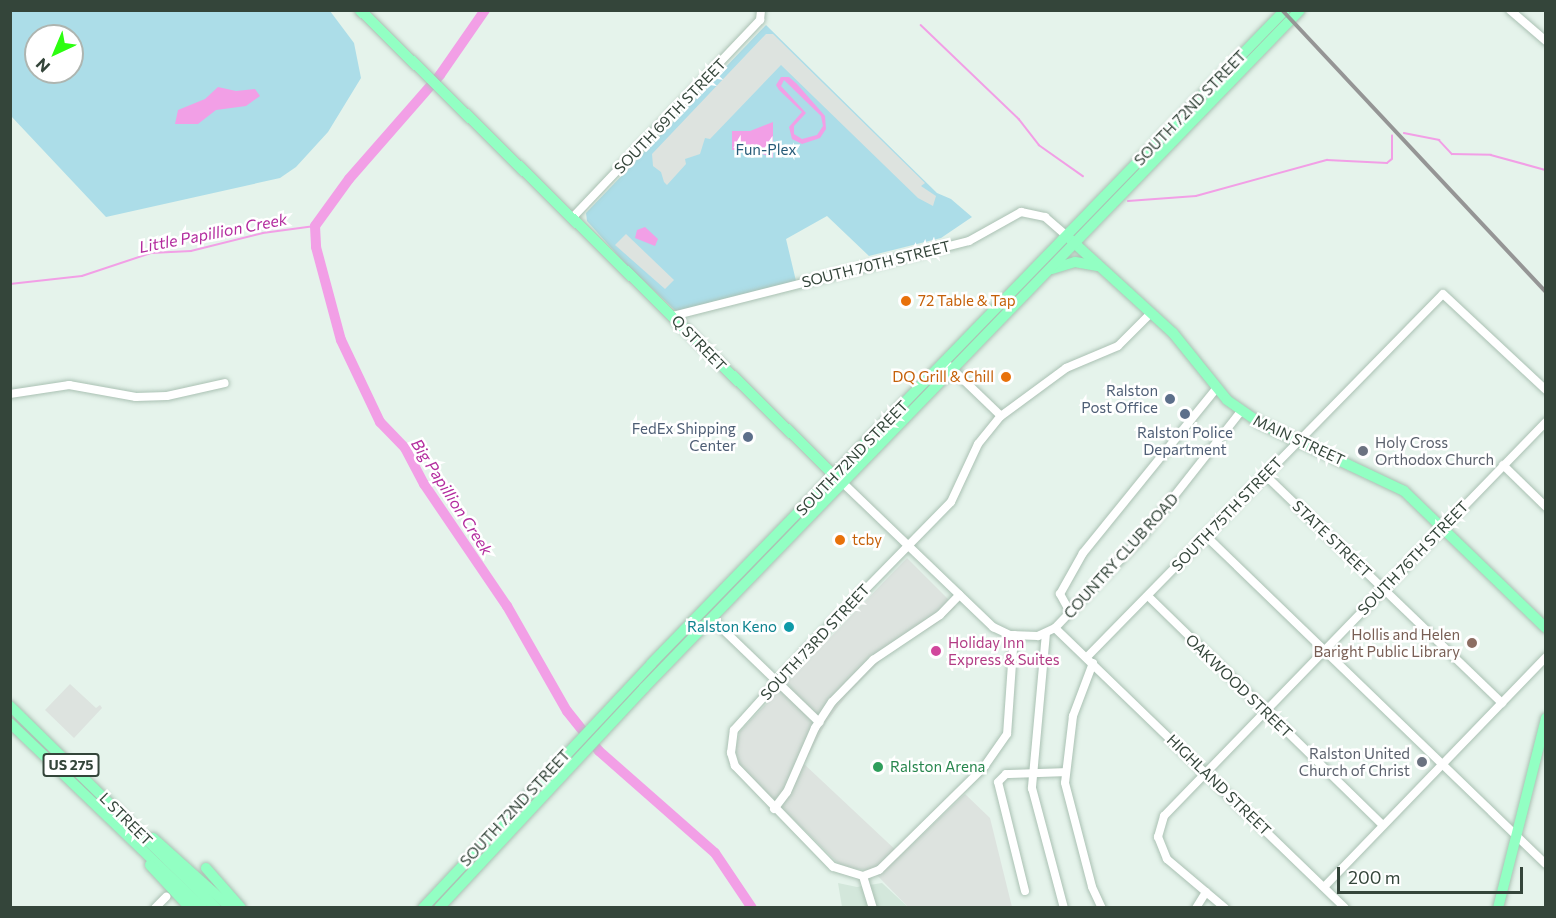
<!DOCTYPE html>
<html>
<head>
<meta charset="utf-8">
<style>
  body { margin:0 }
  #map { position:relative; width:1556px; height:918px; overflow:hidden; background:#e5f3eb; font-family:Commissioner,sans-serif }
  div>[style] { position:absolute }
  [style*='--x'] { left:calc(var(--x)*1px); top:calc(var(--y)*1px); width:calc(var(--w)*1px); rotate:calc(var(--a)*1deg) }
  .residential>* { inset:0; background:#d3e7db }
  .green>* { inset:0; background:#acdde8 }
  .parking>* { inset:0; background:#dde3df }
  .water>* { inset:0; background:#f29fe6 }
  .stream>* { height:1.5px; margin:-0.75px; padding:0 0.75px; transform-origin:0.75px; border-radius:0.75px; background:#f29fe6 }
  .river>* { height:10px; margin:-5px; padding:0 5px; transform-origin:5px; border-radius:5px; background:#f29fe6 }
  .roads { filter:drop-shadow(0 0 2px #aac1b3) drop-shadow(0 0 2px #aac1b3) }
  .minor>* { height:8px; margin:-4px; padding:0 4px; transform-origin:4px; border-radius:4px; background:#fff }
  .major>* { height:10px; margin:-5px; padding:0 5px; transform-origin:5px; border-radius:5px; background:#92ffc3 }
  .rail>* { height:4px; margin-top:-2px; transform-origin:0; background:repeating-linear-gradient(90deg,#fff 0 4.5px,#959595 0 9px); box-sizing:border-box; border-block:2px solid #959595 }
  .dots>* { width:16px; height:16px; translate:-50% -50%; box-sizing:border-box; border:3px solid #fff; border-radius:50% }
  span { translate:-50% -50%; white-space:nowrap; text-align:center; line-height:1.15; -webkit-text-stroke:5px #fff; paint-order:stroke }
  .shield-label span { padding:2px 4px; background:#fff; border:2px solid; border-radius:4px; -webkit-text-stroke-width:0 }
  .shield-label { font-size:14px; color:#34453a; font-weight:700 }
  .street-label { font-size:15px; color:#34453a }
  .park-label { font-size:15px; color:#275b78 }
  .food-label { font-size:15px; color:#c56008 }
  .left { translate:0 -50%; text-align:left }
  .right { translate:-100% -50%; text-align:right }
  .service-label { font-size:15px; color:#4e5e75 }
  .worship-label { font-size:15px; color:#5b616d }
  .culture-label { font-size:15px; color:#0d838f }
  .education-label { font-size:15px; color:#785e54 }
  .hotel-label { font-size:15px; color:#b23c85 }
  .leisure-label { font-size:15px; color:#27864d }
  .water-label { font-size:16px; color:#b32b9e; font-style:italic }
  .frame { position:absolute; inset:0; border:12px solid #34453a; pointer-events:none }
  .north { position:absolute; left:24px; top:24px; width:60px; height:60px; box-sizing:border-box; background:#fff; border:2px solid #aeb5b0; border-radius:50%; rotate:224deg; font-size:16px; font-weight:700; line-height:24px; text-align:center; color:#34453a }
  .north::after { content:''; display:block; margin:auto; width:21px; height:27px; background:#2cfe10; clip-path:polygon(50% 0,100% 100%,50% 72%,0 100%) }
  .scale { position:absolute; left:1337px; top:867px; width:186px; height:27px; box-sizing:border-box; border:3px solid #34453a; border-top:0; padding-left:8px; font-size:18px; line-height:21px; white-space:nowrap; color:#34453a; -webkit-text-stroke:4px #fff; paint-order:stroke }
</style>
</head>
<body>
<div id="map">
  <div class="residential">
    <i style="clip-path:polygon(838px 883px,857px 887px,882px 883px,908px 907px,842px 907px)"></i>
  </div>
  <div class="green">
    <i style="clip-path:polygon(evenodd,11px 11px,330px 11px,354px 43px,361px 78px,328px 132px,296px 167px,280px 178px,106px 217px,11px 116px,11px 11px,36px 36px,72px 36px,72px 72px,36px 72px,36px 36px)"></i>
    <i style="clip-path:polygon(766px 25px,937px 193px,951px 199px,972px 217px,941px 238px,869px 256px,827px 216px,786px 239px,796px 281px,677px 312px,624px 262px,587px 221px,586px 213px)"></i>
  </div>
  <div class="parking">
    <i style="clip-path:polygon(766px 34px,773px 34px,925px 183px,921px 186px,936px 196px,933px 206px,918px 198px,781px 65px,710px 139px,705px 138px,700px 154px,685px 159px,686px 164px,667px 185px,664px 182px,661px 172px,653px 166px,652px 154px)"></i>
    <i style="clip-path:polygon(626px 234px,674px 280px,665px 289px,615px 245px)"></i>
    <i style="clip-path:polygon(907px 558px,956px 607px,936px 624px,889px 652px,848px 694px,827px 721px,804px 764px,901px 855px,965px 794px,990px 818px,1012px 907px,908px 907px,873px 871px,842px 867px,740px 767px,735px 751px,740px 731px)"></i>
    <i style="clip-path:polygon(70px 684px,96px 708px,100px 705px,102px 708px,74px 738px,45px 710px)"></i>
  </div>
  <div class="water">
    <i style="clip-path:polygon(evenodd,781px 77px,789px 77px,797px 84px,825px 116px,826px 129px,820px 138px,802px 144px,792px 139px,789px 127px,802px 112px,779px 90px,776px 85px,781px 77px,784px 80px,821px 116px,823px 126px,817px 135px,802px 139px,794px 134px,794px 126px,806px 113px,781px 86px,784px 80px)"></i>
    <i style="clip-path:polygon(218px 87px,236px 91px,255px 89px,260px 96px,246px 106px,216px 110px,198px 124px,175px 124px,178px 110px,205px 99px)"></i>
    <i style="clip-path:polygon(773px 122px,773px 158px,750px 149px,732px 150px,732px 131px,750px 131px)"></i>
    <i style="clip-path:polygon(645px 227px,658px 239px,655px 246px,635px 238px,637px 230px)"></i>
  </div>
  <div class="stream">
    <i style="--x:906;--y:10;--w:1;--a:45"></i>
    <i style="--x:921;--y:25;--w:136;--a:43.8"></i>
    <i style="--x:1019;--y:119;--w:33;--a:52"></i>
    <i style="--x:1039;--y:145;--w:54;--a:35.2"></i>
    <i style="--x:1404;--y:133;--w:36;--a:11"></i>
    <i style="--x:1439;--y:140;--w:19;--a:47"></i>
    <i style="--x:1452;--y:154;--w:39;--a:1"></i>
    <i style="--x:1491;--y:155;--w:57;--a:15.3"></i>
    <i style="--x:1128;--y:201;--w:68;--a:-4.2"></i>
    <i style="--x:1196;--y:196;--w:136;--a:-15.4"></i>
    <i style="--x:1327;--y:160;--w:60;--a:2.9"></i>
    <i style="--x:1387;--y:163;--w:6;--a:-39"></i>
    <i style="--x:1392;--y:159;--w:23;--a:-90"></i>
    <i style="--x:10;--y:284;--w:72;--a:-6.3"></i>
    <i style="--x:82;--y:276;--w:73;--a:-18.4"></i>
    <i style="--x:151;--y:253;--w:40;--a:-2.9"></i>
    <i style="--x:191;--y:251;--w:74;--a:-14"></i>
    <i style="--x:263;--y:233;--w:52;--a:-7.7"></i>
  </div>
  <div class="river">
    <i style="--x:485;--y:10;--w:79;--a:124.7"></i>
    <i style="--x:440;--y:75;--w:138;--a:131.2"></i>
    <i style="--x:349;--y:179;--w:58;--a:125.9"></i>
    <i style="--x:315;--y:226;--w:21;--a:87"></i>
    <i style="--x:316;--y:247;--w:96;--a:75"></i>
    <i style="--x:341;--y:340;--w:91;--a:64.6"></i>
    <i style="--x:380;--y:422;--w:36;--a:46"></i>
    <i style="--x:405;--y:448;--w:41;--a:62.2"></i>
    <i style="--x:424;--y:484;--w:148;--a:55.8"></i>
    <i style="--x:507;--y:606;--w:121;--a:60.3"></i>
    <i style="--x:567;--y:711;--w:51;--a:51.3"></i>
    <i style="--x:599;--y:751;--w:154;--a:41.3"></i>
    <i style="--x:715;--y:853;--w:66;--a:56.1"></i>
  </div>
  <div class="roads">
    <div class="minor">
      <i style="--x:1510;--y:10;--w:48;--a:40.7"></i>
      <i style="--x:573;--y:217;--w:272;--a:-46.5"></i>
      <i style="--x:760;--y:20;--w:10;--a:-84"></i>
      <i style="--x:673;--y:316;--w:305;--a:-14.2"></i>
      <i style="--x:969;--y:241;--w:60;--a:-29.1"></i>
      <i style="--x:1021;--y:212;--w:25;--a:12"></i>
      <i style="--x:1045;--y:217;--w:28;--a:41"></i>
      <i style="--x:949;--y:366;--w:72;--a:43.9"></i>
      <i style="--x:10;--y:394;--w:60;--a:-8.7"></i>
      <i style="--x:69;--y:385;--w:68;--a:10.2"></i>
      <i style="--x:136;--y:397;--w:31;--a:-2"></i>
      <i style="--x:167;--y:396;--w:59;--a:-12.6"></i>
      <i style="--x:1503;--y:465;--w:60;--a:44.3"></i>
      <i style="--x:1265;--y:475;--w:329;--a:43.9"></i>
      <i style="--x:844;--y:484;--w:207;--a:43.8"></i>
      <i style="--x:993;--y:627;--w:19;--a:25"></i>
      <i style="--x:1010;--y:635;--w:28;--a:2"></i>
      <i style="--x:1038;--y:636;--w:19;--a:-25"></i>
      <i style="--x:1055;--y:628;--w:126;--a:-46.3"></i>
      <i style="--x:1142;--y:537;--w:160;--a:-51.8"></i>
      <i style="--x:1206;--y:536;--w:472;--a:44"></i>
      <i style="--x:1148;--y:596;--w:328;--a:44.3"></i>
      <i style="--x:1070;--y:612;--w:21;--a:-119"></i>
      <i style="--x:1060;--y:594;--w:47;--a:-60.7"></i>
      <i style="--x:1083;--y:553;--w:211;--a:-51"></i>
      <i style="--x:712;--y:619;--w:149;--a:43.9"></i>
      <i style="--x:1055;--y:628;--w:403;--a:44"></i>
      <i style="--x:1046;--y:633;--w:156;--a:95.2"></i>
      <i style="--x:1032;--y:788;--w:124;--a:75.1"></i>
      <i style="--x:1014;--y:635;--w:99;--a:94"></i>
      <i style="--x:1007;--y:734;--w:39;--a:125"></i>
      <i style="--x:985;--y:766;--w:148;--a:135.5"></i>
      <i style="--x:879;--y:870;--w:17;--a:159"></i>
      <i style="--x:863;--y:876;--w:31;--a:-163"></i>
      <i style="--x:833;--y:867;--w:141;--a:-134.1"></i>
      <i style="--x:735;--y:766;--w:14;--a:-107"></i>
      <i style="--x:731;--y:753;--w:23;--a:-83"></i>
      <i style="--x:734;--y:730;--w:108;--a:-48"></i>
      <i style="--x:806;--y:650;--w:207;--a:-45.6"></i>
      <i style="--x:951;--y:502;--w:64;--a:-65"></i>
      <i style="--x:978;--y:444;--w:36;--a:-51"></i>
      <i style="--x:1001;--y:416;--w:81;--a:-36.4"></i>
      <i style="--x:1066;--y:368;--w:56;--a:-22.9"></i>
      <i style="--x:1118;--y:346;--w:47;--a:-45"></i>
      <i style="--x:1087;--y:657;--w:508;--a:-45.56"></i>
      <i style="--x:1443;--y:294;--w:141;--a:43"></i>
      <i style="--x:1093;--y:663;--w:57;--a:110.7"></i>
      <i style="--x:1073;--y:716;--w:67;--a:96.8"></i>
      <i style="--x:1065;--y:783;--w:107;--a:75.4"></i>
      <i style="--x:1092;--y:887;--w:23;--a:65"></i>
      <i style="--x:774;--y:809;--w:21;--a:-53"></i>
      <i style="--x:787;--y:792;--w:70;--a:-66.4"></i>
      <i style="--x:815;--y:728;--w:31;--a:-57"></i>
      <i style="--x:832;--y:702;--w:59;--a:-45.7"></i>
      <i style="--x:873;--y:660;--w:81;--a:-33.9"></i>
      <i style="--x:940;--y:615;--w:28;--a:-46"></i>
      <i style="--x:863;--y:876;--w:34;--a:73"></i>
      <i style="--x:1324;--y:887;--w:320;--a:-46"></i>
      <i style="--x:1025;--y:891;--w:112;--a:-103.9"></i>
      <i style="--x:998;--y:782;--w:11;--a:-45"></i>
      <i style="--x:1006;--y:774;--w:59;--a:-1.9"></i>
      <i style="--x:155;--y:908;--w:16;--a:-45"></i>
      <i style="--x:1196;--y:908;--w:19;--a:-58"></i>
      <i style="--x:1225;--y:908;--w:76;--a:-139.8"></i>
      <i style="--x:1167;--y:859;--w:24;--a:-112"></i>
      <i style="--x:1158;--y:837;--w:22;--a:-74"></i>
      <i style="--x:1164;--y:816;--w:549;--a:-45.89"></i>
    </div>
    <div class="major">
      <i style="--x:360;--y:10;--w:671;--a:44.46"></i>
      <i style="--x:1071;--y:240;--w:138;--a:42.4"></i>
      <i style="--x:1173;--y:333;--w:86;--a:51.1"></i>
      <i style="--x:1227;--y:400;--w:40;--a:34.9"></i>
      <i style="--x:1260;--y:423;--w:159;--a:25.3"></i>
      <i style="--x:1404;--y:491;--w:197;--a:44"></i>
      <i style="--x:1052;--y:269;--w:24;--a:-17"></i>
      <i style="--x:1075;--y:262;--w:23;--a:10"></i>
      <i style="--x:10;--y:706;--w:289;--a:44.4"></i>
      <i style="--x:10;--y:723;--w:267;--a:43.8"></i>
      <i style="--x:153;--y:838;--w:105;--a:41.9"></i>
      <i style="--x:150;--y:865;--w:59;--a:47.1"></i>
      <i style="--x:206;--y:868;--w:53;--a:48.8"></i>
      <i style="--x:423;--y:908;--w:334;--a:-46.9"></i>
      <i style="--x:651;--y:664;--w:911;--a:-45.89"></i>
      <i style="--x:439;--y:908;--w:301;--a:-47"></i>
      <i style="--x:644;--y:688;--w:943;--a:-45.94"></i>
      <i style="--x:1498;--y:908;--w:196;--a:-75.8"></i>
    </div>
  </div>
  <div class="rail">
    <i style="--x:1282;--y:10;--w:386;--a:46.9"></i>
  </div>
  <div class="dots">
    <i style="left:906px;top:301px;background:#e8710a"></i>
    <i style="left:1006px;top:377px;background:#e8710a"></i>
    <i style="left:1170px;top:399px;background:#5c6f8a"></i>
    <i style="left:1185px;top:414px;background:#5c6f8a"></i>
    <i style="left:748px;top:437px;background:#5c6f8a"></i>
    <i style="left:1363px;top:451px;background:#6b7280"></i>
    <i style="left:840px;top:540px;background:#e8710a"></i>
    <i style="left:789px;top:627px;background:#0f9aa8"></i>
    <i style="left:1472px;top:643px;background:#8d6e63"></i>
    <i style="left:936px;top:651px;background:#d1479c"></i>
    <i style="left:1422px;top:762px;background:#6b7280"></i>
    <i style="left:878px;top:767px;background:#2e9e5b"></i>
  </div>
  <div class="shield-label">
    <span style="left:71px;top:765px">US 275</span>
  </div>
  <div class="street-label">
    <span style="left:1190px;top:108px;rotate:-46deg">SOUTH 72ND STREET</span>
    <span style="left:670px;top:116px;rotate:-46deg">SOUTH 69TH STREET</span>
    <span style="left:876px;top:264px;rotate:-14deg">SOUTH 70TH STREET</span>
    <span style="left:699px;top:343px;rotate:46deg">Q STREET</span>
    <span style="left:1299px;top:440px;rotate:25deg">MAIN STREET</span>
    <span style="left:852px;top:458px;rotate:-46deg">SOUTH 72ND STREET</span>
    <span style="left:1227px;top:514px;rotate:-46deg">SOUTH 75TH STREET</span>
    <span style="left:1332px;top:539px;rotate:44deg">STATE STREET</span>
    <span style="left:1121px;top:556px;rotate:-48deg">COUNTRY CLUB ROAD</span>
    <span style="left:1413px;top:558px;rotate:-46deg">SOUTH 76TH STREET</span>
    <span style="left:815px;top:642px;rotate:-47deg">SOUTH 73RD STREET</span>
    <span style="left:1239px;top:686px;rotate:44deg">OAKWOOD STREET</span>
    <span style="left:1219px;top:785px;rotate:44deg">HIGHLAND STREET</span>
    <span style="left:515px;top:808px;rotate:-47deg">SOUTH 72ND STREET</span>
    <span style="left:126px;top:819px;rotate:45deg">L STREET</span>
  </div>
  <div class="park-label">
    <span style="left:766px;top:150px">Fun-Plex</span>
  </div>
  <div class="food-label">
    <span class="left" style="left:918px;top:301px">72 Table &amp; Tap</span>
    <span class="right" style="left:994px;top:377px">DQ Grill &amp; Chill</span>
    <span class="left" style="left:852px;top:540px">tcby</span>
  </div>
  <div class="service-label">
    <span class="right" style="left:1158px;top:399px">Ralston<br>Post Office</span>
    <span class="right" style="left:736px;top:437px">FedEx Shipping<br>Center</span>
    <span style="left:1185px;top:441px">Ralston Police<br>Department</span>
  </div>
  <div class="worship-label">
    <span class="left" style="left:1375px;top:451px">Holy Cross<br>Orthodox Church</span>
    <span class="right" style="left:1410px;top:762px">Ralston United<br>Church of Christ</span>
  </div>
  <div class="culture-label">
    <span class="right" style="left:777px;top:627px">Ralston Keno</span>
  </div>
  <div class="education-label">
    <span class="right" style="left:1460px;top:643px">Hollis and Helen<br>Baright Public Library</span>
  </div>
  <div class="hotel-label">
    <span class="left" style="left:948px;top:651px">Holiday Inn<br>Express &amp; Suites</span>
  </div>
  <div class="leisure-label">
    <span class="left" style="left:890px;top:767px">Ralston Arena</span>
  </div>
  <div class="water-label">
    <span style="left:213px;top:233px;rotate:-11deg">Little Papillion Creek</span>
    <span style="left:452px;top:497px;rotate:57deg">Big Papillion Creek</span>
  </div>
  <div class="frame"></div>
  <div class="north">N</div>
  <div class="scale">200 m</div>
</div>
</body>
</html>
